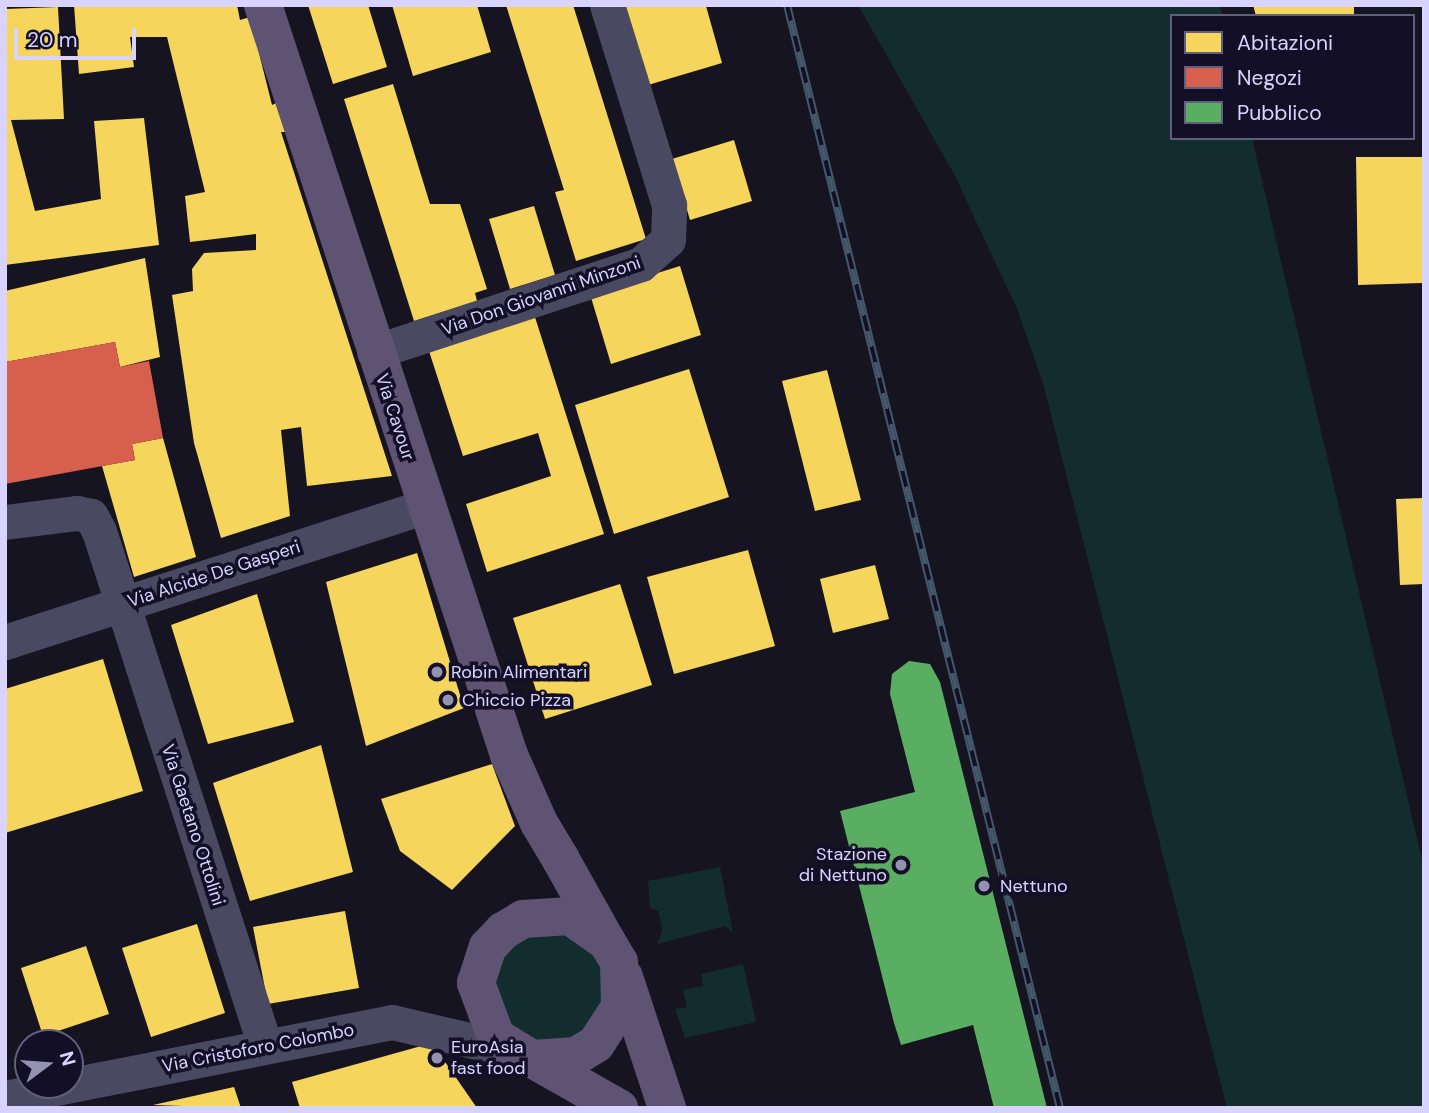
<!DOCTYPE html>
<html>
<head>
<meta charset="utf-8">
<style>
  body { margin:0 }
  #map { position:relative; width:1429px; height:1113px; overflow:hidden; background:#161421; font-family:"DM Sans",sans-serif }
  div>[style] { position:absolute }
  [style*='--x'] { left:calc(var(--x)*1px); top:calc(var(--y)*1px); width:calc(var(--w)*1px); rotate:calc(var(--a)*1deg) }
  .green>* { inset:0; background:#132c2d }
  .round { border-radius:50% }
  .homes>* { inset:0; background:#f6d55c }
  .shops>* { inset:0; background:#d6604d }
  .public>* { inset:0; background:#5aae61 }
  .street>* { height:35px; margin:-17.5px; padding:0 17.5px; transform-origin:17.5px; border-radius:17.5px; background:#4a4962 }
  .primary>* { height:38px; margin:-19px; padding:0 19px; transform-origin:19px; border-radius:19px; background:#5e5373 }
  .rail>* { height:8px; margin-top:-4px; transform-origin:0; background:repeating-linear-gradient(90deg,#130f26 0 16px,#43596b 0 32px); box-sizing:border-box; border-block:2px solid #43596b }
  .dots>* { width:19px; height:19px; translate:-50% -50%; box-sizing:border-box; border:4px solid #130f26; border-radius:50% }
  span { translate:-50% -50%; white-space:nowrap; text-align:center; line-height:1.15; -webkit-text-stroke:7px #130f26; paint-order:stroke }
  .street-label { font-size:18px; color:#d9d4ff }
  .poi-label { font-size:18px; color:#d9d4ff }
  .left { translate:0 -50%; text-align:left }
  .right { translate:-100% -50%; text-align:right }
  .frame { position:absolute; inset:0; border:7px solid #d9d4ff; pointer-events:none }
  .legend { position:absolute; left:1170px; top:14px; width:245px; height:126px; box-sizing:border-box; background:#130f26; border:2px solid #625e7d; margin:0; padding:9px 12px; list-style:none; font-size:21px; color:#d9d4ff }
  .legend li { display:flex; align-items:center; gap:14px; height:35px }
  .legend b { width:35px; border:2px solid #625e7d }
  .north { position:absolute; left:14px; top:1029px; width:70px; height:70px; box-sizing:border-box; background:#130f26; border:2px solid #625e7d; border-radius:50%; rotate:74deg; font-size:19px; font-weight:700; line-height:28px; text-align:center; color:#d9d4ff }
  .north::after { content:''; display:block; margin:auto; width:24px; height:32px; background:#9591b1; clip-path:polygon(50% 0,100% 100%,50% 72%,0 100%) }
  .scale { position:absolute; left:14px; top:28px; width:122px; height:32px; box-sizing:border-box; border:4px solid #d9d4ff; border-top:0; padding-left:9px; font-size:21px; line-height:24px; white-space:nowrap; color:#d9d4ff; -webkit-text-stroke:5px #130f26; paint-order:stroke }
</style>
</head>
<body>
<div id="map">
  <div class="green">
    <i style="clip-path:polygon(858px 5px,1220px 5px,1223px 16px,1172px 16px,1172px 138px,1252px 138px,1424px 868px,1424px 1108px,1227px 1108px,1043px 383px,1017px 309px,954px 174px)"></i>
    <i style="clip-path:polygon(720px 867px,733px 933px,725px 926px,658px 944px,662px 929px,658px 911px,650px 908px,648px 881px)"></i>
    <i class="round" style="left:493px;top:931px;width:112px;height:112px"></i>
    <i style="clip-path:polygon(743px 964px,756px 1022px,685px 1038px,675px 1009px,687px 1007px,683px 990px,703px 986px,701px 974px)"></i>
  </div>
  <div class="homes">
    <i style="clip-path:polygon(74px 5px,237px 5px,240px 20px,250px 17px,272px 105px,280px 101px,288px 132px,281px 132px,392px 476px,307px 486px,301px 427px,281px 430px,290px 516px,221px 538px,194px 443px,172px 295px,193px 291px,192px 269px,204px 253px,256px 250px,256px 234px,190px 242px,185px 196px,205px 192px,167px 37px,130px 37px,134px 67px,79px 74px)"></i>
    <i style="clip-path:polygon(308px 5px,368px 5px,387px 67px,333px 84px)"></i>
    <i style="clip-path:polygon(392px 5px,477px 5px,491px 52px,413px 76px)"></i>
    <i style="clip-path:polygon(506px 5px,573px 5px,646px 239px,576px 261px,555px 192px,564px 190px)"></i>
    <i style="clip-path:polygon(625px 5px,706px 6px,722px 63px,648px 85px)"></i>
    <i style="clip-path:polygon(1253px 5px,1354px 5px,1354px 16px,1256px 16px)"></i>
    <i style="clip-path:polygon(58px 7px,64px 119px,11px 120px,35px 211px,101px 199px,94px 121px,144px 118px,159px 245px,5px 265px,5px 9px)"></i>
    <i style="clip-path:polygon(393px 84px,430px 204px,460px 204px,487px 289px,475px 293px,477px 301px,414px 321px,344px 99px)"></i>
    <i style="clip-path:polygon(734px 140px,752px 201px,690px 220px,672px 159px)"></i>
    <i style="clip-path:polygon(1356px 157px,1424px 157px,1422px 283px,1358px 285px)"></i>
    <i style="clip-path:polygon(534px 206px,555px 275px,510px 289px,489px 219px)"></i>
    <i style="clip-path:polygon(145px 258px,160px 357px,120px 367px,115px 342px,5px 362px,5px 291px)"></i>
    <i style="clip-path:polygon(680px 266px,701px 335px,611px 364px,590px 294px)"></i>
    <i style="clip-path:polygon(534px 314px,604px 534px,487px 572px,466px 504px,551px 476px,538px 433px,463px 456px,428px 348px)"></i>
    <i style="clip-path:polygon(689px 369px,729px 497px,614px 534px,575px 405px)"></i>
    <i style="clip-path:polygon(827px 370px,861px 500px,815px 511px,782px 381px)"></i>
    <i style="clip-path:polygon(163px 438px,196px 557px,134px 577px,102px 466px,135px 460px,132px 444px)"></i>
    <i style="clip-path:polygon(1424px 498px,1424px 584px,1400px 585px,1396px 499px)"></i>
    <i style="clip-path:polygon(748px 550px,775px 646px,674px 674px,647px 577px)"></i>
    <i style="clip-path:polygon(417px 553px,464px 708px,366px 746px,326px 582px)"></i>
    <i style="clip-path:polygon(875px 565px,889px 619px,833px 633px,820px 579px)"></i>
    <i style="clip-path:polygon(620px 584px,652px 685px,545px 719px,513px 618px)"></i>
    <i style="clip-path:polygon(257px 594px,294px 722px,208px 744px,171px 625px)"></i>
    <i style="clip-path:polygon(103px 659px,143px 791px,5px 833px,5px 689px)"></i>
    <i style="clip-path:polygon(321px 745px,353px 872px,250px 901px,213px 783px)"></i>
    <i style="clip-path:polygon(492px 764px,515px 826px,452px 890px,400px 851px,381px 799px)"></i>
    <i style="clip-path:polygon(345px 911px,359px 988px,268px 1004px,253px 927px)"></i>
    <i style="clip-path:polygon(197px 924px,225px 1013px,151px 1037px,122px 948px)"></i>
    <i style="clip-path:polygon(86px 946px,109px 1014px,43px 1036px,21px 968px)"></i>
    <i style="clip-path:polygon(432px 1043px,477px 1108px,300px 1108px,292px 1082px)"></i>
    <i style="clip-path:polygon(234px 1087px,241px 1108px,153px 1105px)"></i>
  </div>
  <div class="shops">
    <i style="clip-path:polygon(115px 342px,120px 367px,149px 361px,163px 438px,132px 444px,135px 460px,5px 484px,5px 362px)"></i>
  </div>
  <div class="public">
    <i style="clip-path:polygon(909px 661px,930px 664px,940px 682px,1047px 1108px,994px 1108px,973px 1025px,901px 1045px,894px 1023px,840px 811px,915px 792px,890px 694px,892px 674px)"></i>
  </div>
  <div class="street">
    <i style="--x:374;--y:352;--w:281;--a:-18.2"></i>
    <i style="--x:641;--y:264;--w:36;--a:-42"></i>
    <i style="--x:668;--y:240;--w:35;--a:-88"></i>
    <i style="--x:669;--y:205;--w:209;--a:-107.2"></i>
    <i style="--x:5;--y:522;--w:73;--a:-7.1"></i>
    <i style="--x:77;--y:513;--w:14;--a:12"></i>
    <i style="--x:91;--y:516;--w:17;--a:62"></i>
    <i style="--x:99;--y:531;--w:541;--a:72.13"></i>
    <i style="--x:5;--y:642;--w:439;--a:-17.9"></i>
    <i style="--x:5;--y:1098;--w:394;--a:-11.1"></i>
    <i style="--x:392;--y:1022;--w:122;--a:13.2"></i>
  </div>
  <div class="primary">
    <i style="--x:263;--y:5;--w:789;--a:71.84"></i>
    <i style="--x:509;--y:755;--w:74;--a:66.2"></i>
    <i style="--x:539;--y:823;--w:41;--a:59"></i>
    <i style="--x:560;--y:858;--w:96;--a:60.8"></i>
    <i style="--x:607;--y:942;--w:23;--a:59"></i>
    <i style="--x:619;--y:962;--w:45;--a:88.7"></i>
    <i style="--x:620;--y:1007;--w:44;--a:123"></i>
    <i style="--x:596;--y:1044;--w:23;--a:149"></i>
    <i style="--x:576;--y:1056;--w:44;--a:176.1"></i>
    <i style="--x:532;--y:1059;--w:42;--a:-148.6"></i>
    <i style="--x:496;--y:1037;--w:58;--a:-110.3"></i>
    <i style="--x:476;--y:983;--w:38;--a:-72"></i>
    <i style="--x:488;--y:947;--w:22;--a:-47"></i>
    <i style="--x:503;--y:931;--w:23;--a:-31"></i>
    <i style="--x:523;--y:919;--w:47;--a:-3.7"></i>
    <i style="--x:570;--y:916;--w:45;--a:35.1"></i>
    <i style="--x:624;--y:977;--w:138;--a:71.8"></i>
    <i style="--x:534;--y:1060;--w:98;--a:29.5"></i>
  </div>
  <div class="rail">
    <i style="--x:787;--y:5;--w:1136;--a:76.1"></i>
  </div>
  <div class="dots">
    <i style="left:437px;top:672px;background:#9591b1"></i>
    <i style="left:448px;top:700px;background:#9591b1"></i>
    <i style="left:901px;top:865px;background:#9591b1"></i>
    <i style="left:984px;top:886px;background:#9591b1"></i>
    <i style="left:437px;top:1058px;background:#9591b1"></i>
  </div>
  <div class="street-label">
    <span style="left:541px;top:296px;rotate:-19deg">Via Don Giovanni Minzoni</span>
    <span style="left:395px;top:417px;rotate:72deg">Via Cavour</span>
    <span style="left:214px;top:574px;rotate:-18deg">Via Alcide De Gasperi</span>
    <span style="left:193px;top:825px;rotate:72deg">Via Gaetano Ottolini</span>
    <span style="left:258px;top:1048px;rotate:-11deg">Via Cristoforo Colombo</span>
  </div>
  <div class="poi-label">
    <span class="left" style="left:451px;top:672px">Robin Alimentari</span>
    <span class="left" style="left:462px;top:700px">Chiccio Pizza</span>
    <span class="right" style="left:887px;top:865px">Stazione<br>di Nettuno</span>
    <span class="left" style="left:1000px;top:886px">Nettuno</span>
    <span class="left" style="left:451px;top:1058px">EuroAsia<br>fast food</span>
  </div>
  <div class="frame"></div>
  <ul class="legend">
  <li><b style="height:19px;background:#f6d55c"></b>Abitazioni</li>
  <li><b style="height:19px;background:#d6604d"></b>Negozi</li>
  <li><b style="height:19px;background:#5aae61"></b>Pubblico</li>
  </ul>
  <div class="north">N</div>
  <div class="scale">20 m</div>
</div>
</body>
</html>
